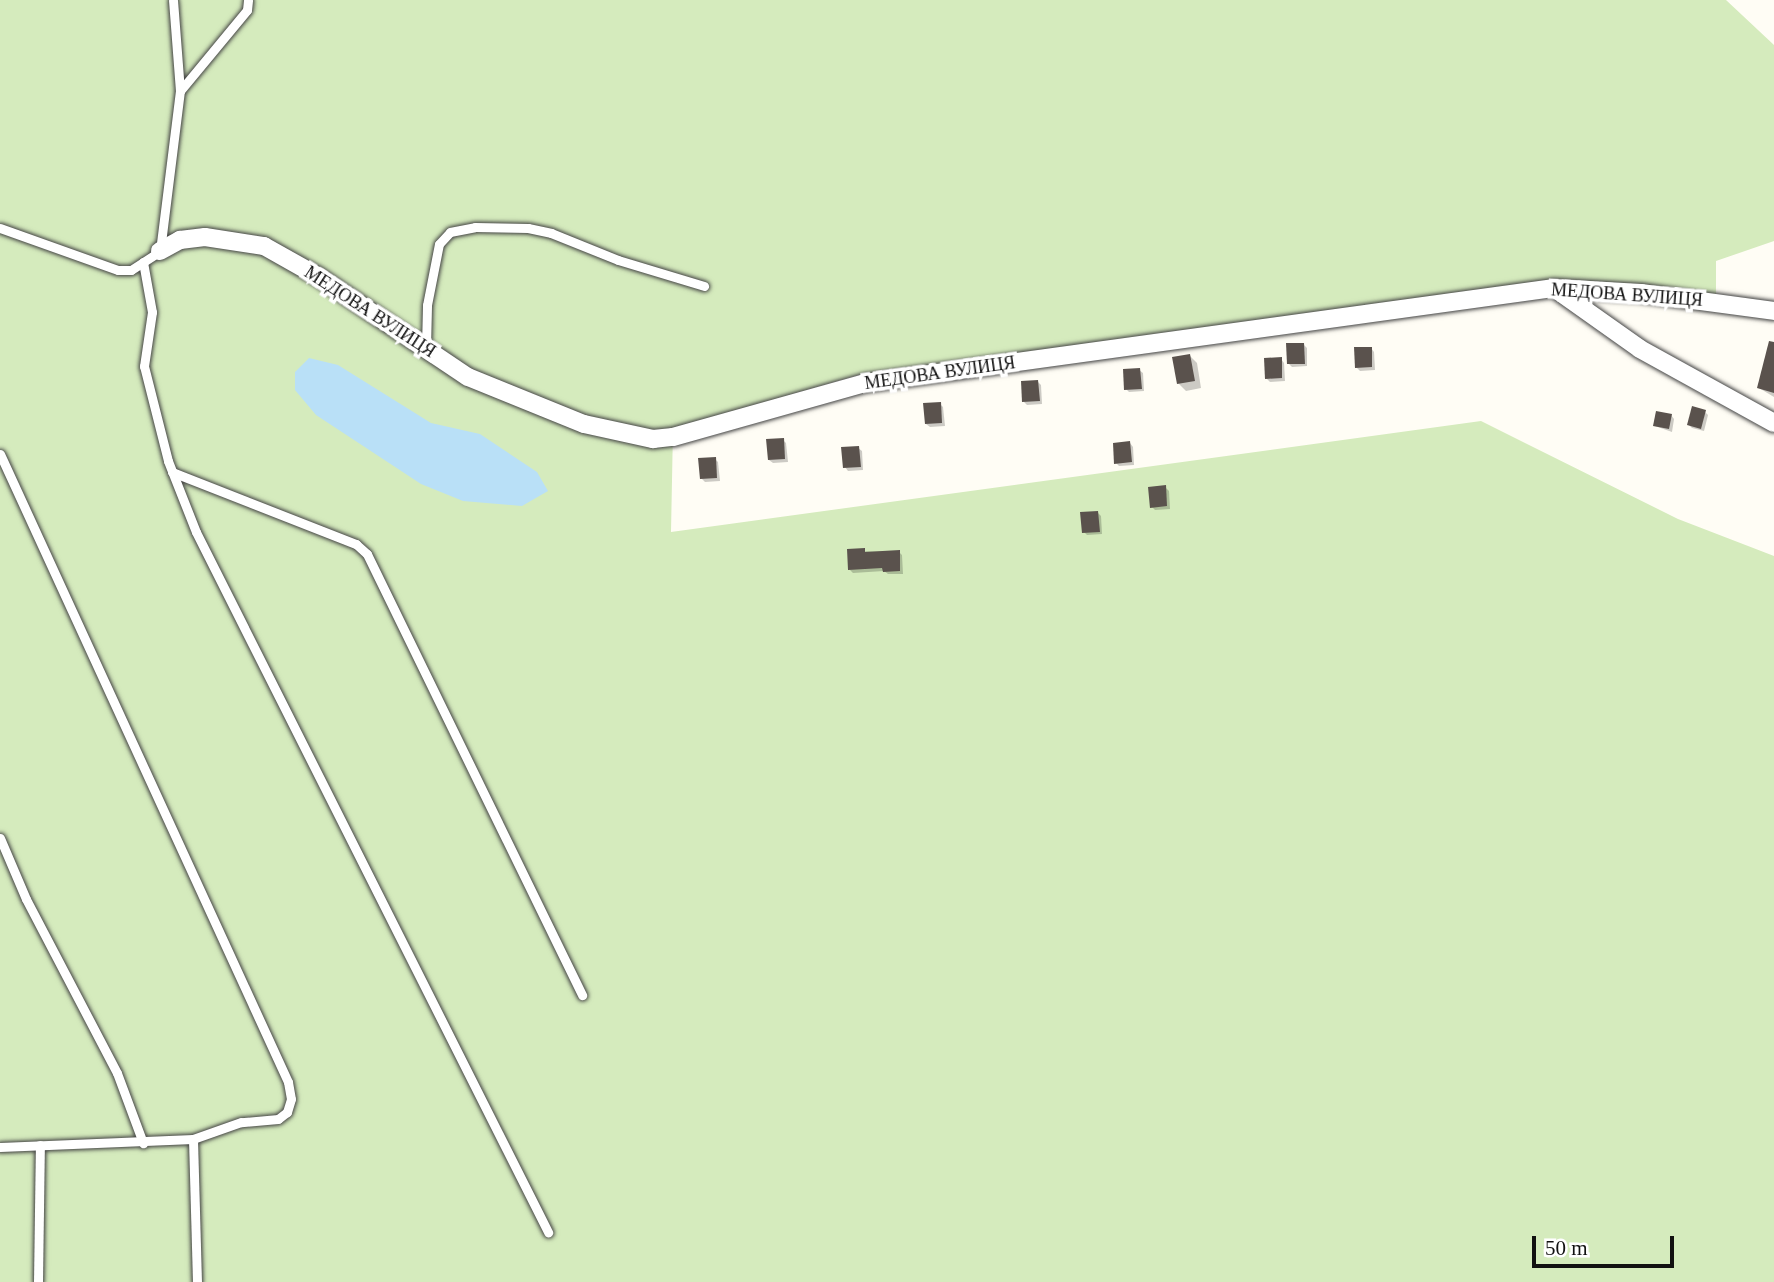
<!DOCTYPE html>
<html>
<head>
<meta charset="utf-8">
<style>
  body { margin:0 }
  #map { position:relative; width:1774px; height:1282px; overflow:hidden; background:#fffdf5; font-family:"Times New Roman",serif }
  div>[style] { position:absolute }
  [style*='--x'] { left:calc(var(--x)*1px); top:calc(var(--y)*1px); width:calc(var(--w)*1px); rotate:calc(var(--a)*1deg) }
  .green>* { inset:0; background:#d5ebbd }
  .water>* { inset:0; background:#b9e0f7 }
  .shadow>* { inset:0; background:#0003 }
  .building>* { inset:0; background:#5a524d }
  .roads { filter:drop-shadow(0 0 2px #444) drop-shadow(0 0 2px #444) }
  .service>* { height:9px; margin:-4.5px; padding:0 4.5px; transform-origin:4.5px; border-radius:4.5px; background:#fff }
  .minor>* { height:18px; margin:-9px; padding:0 9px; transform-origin:9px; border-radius:9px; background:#fff }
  span { translate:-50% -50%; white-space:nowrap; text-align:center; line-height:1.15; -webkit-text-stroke:7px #fff; paint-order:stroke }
  .street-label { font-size:18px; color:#111 }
  .scale { position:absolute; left:1532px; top:1236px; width:142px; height:32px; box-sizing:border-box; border:4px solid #111; border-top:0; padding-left:9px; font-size:21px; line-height:24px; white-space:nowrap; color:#111; -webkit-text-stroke:5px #fff; paint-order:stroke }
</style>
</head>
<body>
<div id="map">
  <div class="green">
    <i style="clip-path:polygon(0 0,1726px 0,1774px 45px,1774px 241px,1716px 261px,1716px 295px,1550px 282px,858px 375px,673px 429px,671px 532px,1481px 421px,1678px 519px,1774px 556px,1774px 1282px,0 1282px)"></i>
  </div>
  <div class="water">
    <i style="clip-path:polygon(309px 358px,338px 365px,431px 423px,480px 434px,537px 472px,548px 491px,522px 506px,463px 501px,421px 484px,316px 415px,295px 390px,295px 372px)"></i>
  </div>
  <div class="shadow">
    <i style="clip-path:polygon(1303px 344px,1307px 348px,1307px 366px,1292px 367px,1289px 364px)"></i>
    <i style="clip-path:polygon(1371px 348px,1374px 352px,1375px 370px,1360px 371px,1356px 367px)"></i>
    <i style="clip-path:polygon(1190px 356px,1197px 363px,1201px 388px,1186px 391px,1178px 383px)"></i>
    <i style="clip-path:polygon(1281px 359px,1284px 363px,1285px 381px,1270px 382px,1266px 378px)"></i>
    <i style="clip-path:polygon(1774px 367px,1774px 397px,1759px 388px)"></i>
    <i style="clip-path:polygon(1139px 370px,1143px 373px,1144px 391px,1129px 392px,1126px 389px)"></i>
    <i style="clip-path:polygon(1038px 382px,1041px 385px,1042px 404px,1027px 405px,1024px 402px)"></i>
    <i style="clip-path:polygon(940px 404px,943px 407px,945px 426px,930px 427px,926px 424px)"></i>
    <i style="clip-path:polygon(1705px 412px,1708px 415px,1704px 431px,1692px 428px,1689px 425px)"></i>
    <i style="clip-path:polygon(1671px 415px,1674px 419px,1672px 432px,1655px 426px)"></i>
    <i style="clip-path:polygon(783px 440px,786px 443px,788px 462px,773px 463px,769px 460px)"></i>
    <i style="clip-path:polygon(1130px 443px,1133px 447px,1134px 465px,1119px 466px,1116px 463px)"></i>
    <i style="clip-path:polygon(858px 448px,862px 451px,863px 470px,848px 471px,845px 467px)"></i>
    <i style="clip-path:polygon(715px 459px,718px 462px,720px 481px,705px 482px,701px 478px)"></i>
    <i style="clip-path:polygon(1165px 487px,1169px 491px,1170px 509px,1155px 510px,1152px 507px)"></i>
    <i style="clip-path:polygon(1097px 512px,1101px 516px,1102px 534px,1087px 535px,1084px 532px)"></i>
    <i style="clip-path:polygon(849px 551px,899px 552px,902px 555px,903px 574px,888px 574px,884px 571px,853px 573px,850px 570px)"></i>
  </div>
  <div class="building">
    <i style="clip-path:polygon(1769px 341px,1774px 342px,1774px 393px,1757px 388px)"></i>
    <i style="clip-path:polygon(1286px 343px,1304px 343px,1305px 364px,1287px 364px)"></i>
    <i style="clip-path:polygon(1354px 347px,1372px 347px,1372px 367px,1355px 368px)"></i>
    <i style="clip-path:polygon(1190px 354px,1195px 381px,1177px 384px,1172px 357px)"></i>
    <i style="clip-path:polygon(1282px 357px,1282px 378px,1265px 379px,1264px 358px)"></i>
    <i style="clip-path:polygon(1140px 368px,1142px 389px,1124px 390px,1123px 369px)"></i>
    <i style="clip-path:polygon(1038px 380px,1040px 401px,1022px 402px,1021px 381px)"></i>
    <i style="clip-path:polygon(941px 402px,942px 423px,925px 424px,923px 403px)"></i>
    <i style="clip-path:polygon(1692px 406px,1706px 410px,1701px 429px,1687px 425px)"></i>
    <i style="clip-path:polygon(1656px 411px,1672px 414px,1669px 429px,1653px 426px)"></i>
    <i style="clip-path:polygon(784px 438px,785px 459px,768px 460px,766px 439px)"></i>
    <i style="clip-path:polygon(1130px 441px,1132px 462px,1114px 464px,1113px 443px)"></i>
    <i style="clip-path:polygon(859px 446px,861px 467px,843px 468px,841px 447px)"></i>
    <i style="clip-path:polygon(716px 457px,717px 478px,700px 479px,698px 458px)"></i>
    <i style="clip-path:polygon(1166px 485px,1167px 506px,1150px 508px,1148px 487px)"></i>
    <i style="clip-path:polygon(1098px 511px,1100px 532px,1082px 533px,1080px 512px)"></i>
    <i style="clip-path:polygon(865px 548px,865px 552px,900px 550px,900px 571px,883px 572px,882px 568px,848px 570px,847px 549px)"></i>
  </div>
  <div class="roads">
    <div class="service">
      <i style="--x:180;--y:91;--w:105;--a:-50.4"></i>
      <i style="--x:247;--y:10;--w:10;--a:-84"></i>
      <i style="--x:0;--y:228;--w:125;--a:19.6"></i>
      <i style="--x:118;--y:270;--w:13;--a:0"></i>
      <i style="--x:131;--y:270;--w:35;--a:-33"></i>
      <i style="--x:160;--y:251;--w:161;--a:-82.9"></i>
      <i style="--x:180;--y:91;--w:91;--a:-94.4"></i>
      <i style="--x:143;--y:262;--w:51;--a:79.8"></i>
      <i style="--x:152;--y:312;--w:55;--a:98.4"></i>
      <i style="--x:144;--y:366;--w:98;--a:75.8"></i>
      <i style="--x:168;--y:461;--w:76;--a:68.5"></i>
      <i style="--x:196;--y:532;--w:784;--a:63.3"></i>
      <i style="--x:426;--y:347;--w:42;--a:-88.6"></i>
      <i style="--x:427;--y:305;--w:62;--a:-78.9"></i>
      <i style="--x:439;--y:244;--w:16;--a:-47"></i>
      <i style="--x:450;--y:232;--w:25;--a:-11"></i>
      <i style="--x:475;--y:227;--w:53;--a:1.1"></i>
      <i style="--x:528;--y:228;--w:24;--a:12"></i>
      <i style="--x:551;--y:233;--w:72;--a:21.9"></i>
      <i style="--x:618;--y:260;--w:90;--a:16.8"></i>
      <i style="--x:0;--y:454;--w:691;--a:65.36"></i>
      <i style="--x:288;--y:1082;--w:17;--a:80"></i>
      <i style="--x:291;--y:1099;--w:14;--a:107"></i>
      <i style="--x:287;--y:1112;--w:11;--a:142"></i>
      <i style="--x:278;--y:1119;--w:37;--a:175"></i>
      <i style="--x:241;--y:1122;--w:51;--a:160.5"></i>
      <i style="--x:193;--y:1139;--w:193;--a:177.6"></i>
      <i style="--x:172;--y:472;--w:198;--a:21.4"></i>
      <i style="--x:356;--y:544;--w:15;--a:42"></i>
      <i style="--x:367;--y:554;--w:491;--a:64"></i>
      <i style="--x:0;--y:838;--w:66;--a:66.9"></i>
      <i style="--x:26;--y:899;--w:196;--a:62.4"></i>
      <i style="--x:117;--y:1073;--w:75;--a:69.6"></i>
      <i style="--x:193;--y:1139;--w:143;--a:88.4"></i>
      <i style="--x:38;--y:1282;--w:137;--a:-89.2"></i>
    </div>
    <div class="minor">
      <i style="--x:160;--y:251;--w:23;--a:-29"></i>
      <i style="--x:180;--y:240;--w:25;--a:-7"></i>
      <i style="--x:205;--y:237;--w:60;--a:8.7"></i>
      <i style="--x:264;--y:246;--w:63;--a:29.4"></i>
      <i style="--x:319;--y:277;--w:179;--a:33.9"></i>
      <i style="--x:468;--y:377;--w:125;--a:22.1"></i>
      <i style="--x:584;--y:424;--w:71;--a:12.3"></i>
      <i style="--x:653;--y:439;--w:20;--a:-6"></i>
      <i style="--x:673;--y:437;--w:199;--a:-15.7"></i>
      <i style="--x:865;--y:383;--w:696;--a:-7.85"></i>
      <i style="--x:1554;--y:288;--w:87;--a:3.3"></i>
      <i style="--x:1641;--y:293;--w:134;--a:7.7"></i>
      <i style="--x:1554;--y:288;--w:105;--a:35.3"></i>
      <i style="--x:1640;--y:349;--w:153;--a:28.9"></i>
    </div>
  </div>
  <div class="street-label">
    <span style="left:1627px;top:295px;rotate:4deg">МЕДОВА ВУЛИЦЯ</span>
    <span style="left:370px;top:312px;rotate:33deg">МЕДОВА ВУЛИЦЯ</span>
    <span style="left:940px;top:373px;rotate:-8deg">МЕДОВА ВУЛИЦЯ</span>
  </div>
  <div class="scale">50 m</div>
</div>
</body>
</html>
